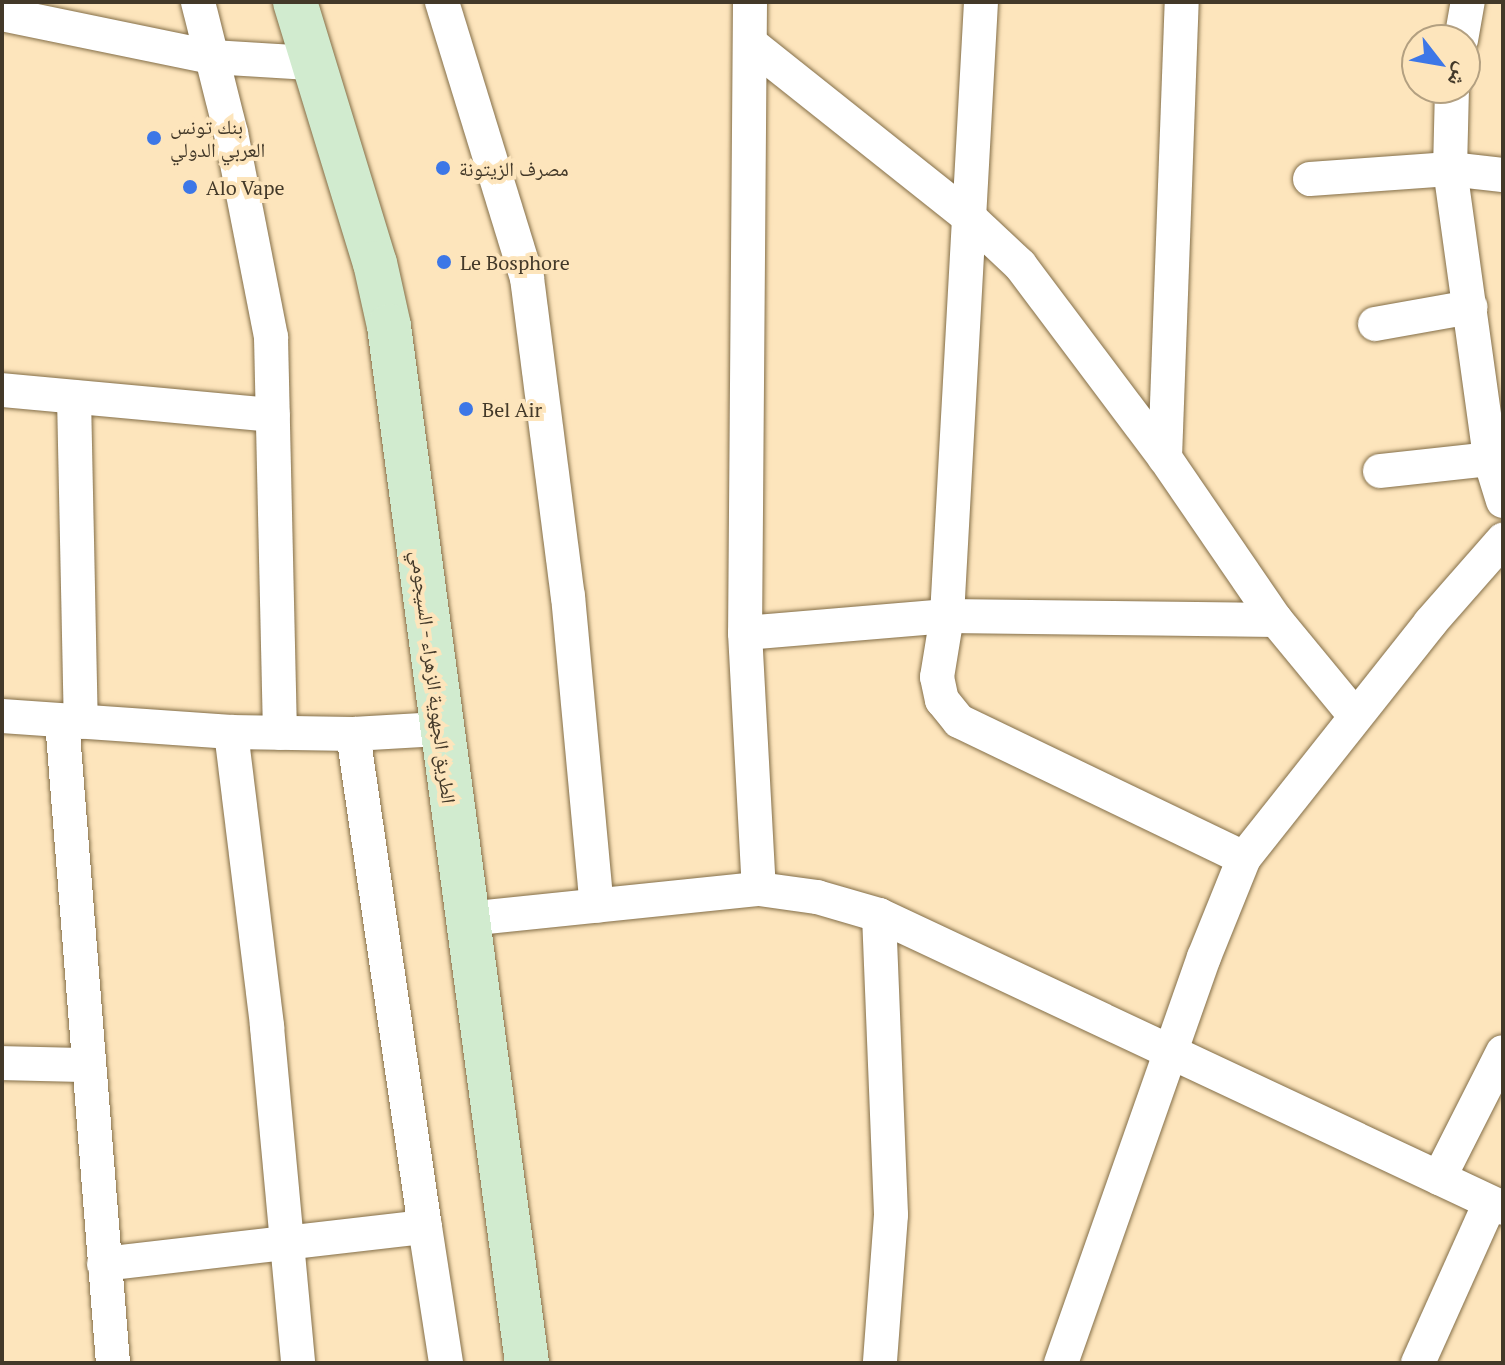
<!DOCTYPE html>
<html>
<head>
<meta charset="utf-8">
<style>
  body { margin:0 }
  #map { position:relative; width:1505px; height:1365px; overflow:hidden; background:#fde5bc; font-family:"PT Serif","Noto Naskh Arabic",serif }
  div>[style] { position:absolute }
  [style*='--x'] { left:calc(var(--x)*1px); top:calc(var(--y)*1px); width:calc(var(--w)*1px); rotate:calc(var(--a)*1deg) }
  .roads { filter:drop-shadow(0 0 2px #836e48) drop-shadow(0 0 2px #836e48) }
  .street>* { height:34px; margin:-17px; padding:0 17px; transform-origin:17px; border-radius:17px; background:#fff }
  .secondary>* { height:44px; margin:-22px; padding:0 22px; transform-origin:22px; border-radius:22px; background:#d1ebcf }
  .dots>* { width:22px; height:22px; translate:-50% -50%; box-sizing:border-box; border:4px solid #fde5bc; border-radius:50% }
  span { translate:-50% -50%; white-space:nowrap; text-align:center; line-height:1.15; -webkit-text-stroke:8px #fde5bc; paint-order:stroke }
  .poi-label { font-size:20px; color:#433929 }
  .left { translate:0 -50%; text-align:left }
  .street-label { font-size:20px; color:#433929 }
  .frame { position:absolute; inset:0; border:4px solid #433929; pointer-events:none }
  .north { position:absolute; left:1401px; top:24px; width:80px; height:80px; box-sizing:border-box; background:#fde5bc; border:2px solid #b3a081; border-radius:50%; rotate:121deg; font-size:22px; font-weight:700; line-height:32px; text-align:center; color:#433929 }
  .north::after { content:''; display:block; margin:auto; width:28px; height:36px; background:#3d77e7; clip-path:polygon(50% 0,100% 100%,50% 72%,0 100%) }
</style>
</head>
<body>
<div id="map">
  <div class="roads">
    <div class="street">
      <i style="--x:198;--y:2;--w:135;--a:75.9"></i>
      <i style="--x:231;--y:133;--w:208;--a:78.9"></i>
      <i style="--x:271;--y:337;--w:396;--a:88.7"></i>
      <i style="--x:442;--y:2;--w:289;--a:72.9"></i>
      <i style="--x:527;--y:278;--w:321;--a:82.7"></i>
      <i style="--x:568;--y:596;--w:311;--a:84.7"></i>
      <i style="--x:750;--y:2;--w:631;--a:90.45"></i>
      <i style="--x:745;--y:633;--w:256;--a:86.9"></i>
      <i style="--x:981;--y:2;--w:615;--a:93.17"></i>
      <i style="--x:947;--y:616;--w:62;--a:99.3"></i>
      <i style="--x:937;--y:677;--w:24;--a:78"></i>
      <i style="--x:942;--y:700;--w:27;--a:51"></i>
      <i style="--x:959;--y:721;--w:316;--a:25.7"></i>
      <i style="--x:2;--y:14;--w:214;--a:11.6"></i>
      <i style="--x:212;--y:57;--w:98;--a:3.5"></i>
      <i style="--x:1461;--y:40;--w:39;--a:-80"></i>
      <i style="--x:751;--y:44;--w:281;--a:38.5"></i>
      <i style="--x:971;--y:219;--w:67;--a:43.2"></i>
      <i style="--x:1020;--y:265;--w:241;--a:53.1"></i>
      <i style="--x:1165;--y:458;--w:196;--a:55.6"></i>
      <i style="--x:1276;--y:620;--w:124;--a:50.5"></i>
      <i style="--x:1452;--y:88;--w:81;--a:91.4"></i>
      <i style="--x:1450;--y:169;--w:293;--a:82.1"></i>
      <i style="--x:1490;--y:459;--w:44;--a:72.8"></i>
      <i style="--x:1310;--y:179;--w:140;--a:-4.1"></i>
      <i style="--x:1450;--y:169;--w:53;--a:6.5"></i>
      <i style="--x:1375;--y:324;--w:97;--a:-10.1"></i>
      <i style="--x:2;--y:390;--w:272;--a:5.3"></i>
      <i style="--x:74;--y:397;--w:325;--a:88.8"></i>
      <i style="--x:1165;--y:458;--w:456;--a:-87.9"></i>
      <i style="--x:1380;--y:471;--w:111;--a:-6.2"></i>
      <i style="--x:745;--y:633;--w:203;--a:-4.8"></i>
      <i style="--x:947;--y:616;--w:329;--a:0.7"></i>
      <i style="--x:2;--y:716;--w:230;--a:4"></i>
      <i style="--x:231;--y:732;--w:122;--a:0.9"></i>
      <i style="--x:353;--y:734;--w:86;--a:-3.3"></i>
      <i style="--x:62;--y:721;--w:644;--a:85.46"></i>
      <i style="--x:231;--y:732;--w:297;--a:83"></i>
      <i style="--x:267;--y:1027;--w:337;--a:84.7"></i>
      <i style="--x:353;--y:734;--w:498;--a:81.7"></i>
      <i style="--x:879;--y:915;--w:300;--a:87.7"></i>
      <i style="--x:891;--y:1215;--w:148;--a:94.3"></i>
      <i style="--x:467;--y:919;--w:294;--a:-5.9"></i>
      <i style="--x:759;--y:889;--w:59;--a:7.9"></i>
      <i style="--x:817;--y:897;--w:65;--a:16.2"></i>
      <i style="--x:879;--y:915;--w:689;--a:25.15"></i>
      <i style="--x:2;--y:1063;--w:84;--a:1.4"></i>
      <i style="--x:1439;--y:1178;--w:141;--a:-63.1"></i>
      <i style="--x:104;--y:1264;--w:323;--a:-6.6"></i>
      <i style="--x:425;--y:1227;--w:138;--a:81.2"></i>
      <i style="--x:1061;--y:1363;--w:430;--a:-70.6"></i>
      <i style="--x:1204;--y:957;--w:107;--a:-68"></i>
      <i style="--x:1244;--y:858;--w:300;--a:-51.6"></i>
      <i style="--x:1430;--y:623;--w:111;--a:-48.7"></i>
      <i style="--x:1418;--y:1363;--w:175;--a:-65.8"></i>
    </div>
    <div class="secondary">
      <i style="--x:295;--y:2;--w:273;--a:73"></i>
      <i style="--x:375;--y:263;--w:65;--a:77.5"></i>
      <i style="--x:389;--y:326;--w:1046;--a:82.42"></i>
    </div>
  </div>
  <div class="dots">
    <i style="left:154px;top:138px;background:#3d77e7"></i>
    <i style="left:443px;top:168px;background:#3d77e7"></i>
    <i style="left:190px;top:187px;background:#3d77e7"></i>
    <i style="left:444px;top:262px;background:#3d77e7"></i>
    <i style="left:466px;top:409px;background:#3d77e7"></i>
  </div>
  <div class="poi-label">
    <span class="left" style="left:170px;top:138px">بنك تونس<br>العربي الدولي</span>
    <span class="left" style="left:459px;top:168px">مصرف الزيتونة</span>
    <span class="left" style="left:206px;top:187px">Alo Vape</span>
    <span class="left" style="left:460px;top:262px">Le Bosphore</span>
    <span class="left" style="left:482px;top:409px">Bel Air</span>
  </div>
  <div class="street-label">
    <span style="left:434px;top:677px;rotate:83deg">الطريق الجهوية الزهراء - السيجومي</span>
  </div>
  <div class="frame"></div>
  <div class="north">ش</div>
</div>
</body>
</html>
